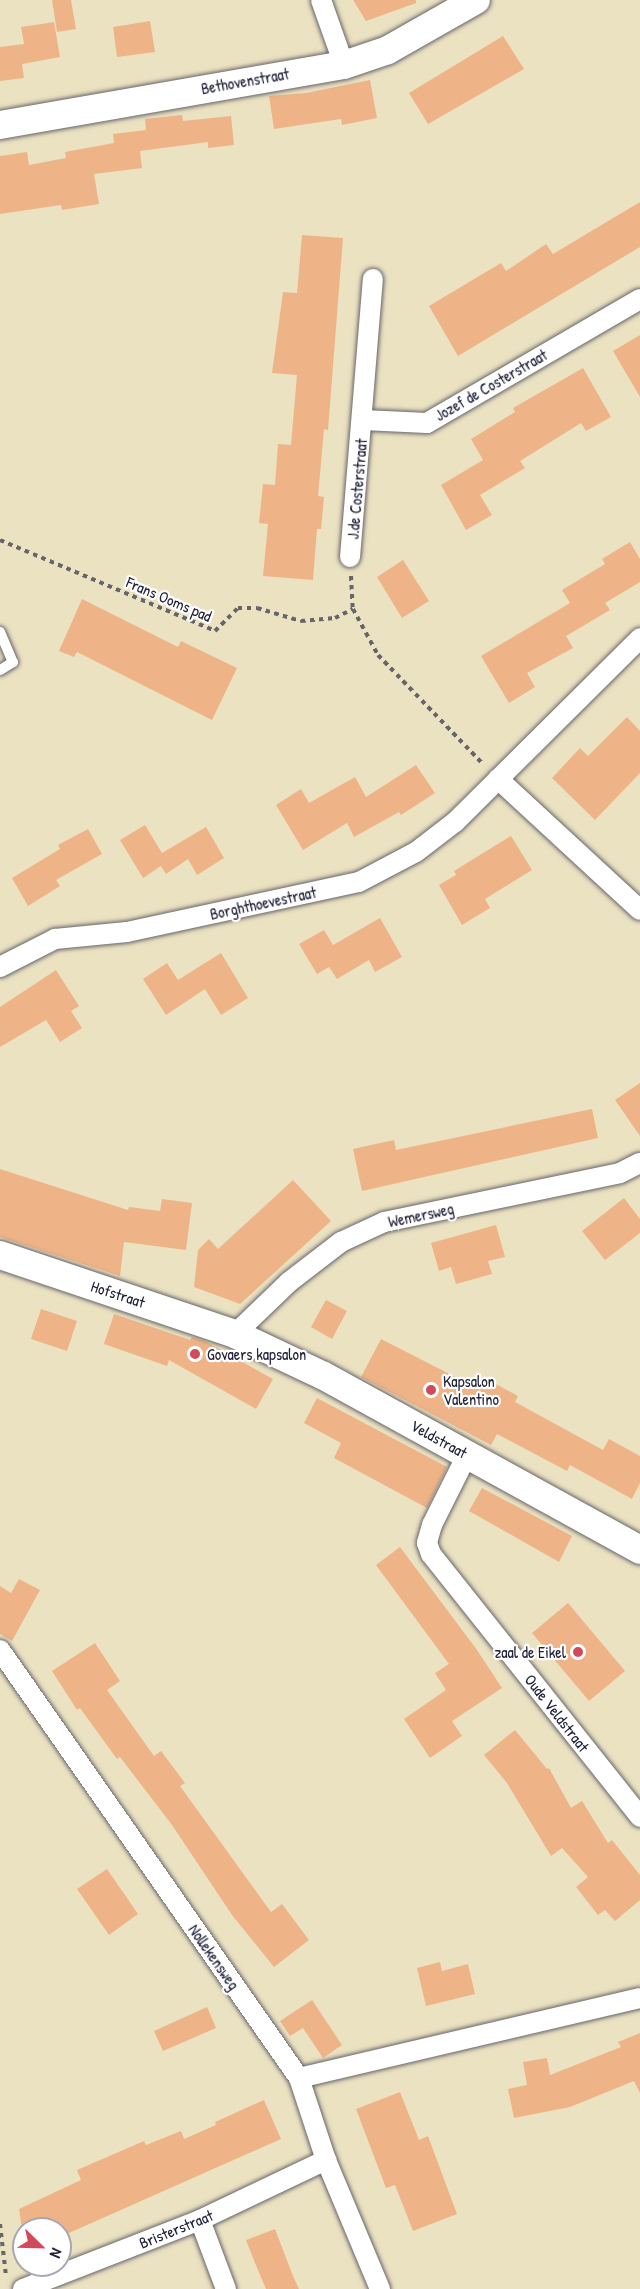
<!DOCTYPE html>
<html>
<head>
<meta charset="utf-8">
<style>
  body { margin:0 }
  #map { position:relative; width:640px; height:2289px; overflow:hidden; background:#ebe2c2; font-family:"Patrick Hand",sans-serif }
  div>[style] { position:absolute }
  [style*='--x'] { left:calc(var(--x)*1px); top:calc(var(--y)*1px); width:calc(var(--w)*1px); rotate:calc(var(--a)*1deg) }
  .building>* { inset:0; background:#eeb488 }
  .path>* { height:4px; margin-top:-2px; transform-origin:0; background:repeating-linear-gradient(90deg,#68656a 0 4.5px,transparent 0 9px) }
  .roads { filter:drop-shadow(0 0 2px #68656a) drop-shadow(0 0 2px #68656a) }
  .lane>* { height:10px; margin:-5px; padding:0 5px; transform-origin:5px; border-radius:5px; background:#fff }
  .street>* { height:20px; margin:-10px; padding:0 10px; transform-origin:10px; border-radius:10px; background:#fff }
  .secondary>* { height:28px; margin:-14px; padding:0 14px; transform-origin:14px; border-radius:14px; background:#fff }
  .dots>* { width:16px; height:16px; translate:-50% -50%; box-sizing:border-box; border:3px solid #fff; border-radius:50% }
  span { translate:-50% -50%; white-space:nowrap; text-align:center; line-height:1.15; -webkit-text-stroke:4.5px #fff; paint-order:stroke }
  .street-label { font-size:16px; color:#22223b }
  .poi-label { font-size:16px; color:#22223b }
  .left { translate:0 -50%; text-align:left }
  .right { translate:-100% -50%; text-align:right }
  .north { position:absolute; left:12px; top:2217px; width:60px; height:60px; box-sizing:border-box; background:#fff; border:2px solid #a7a7b1; border-radius:50%; rotate:113deg; font-size:16px; font-weight:700; line-height:24px; text-align:center; color:#22223b }
  .north::after { content:''; display:block; margin:auto; width:21px; height:27px; background:#d1495b; clip-path:polygon(50% 0,100% 100%,50% 72%,0 100%) }
</style>
</head>
<body>
<div id="map">
  <div class="building">
    <i style="clip-path:polygon(52px 0,71px 0,76px 29px,57px 32px)"></i>
    <i style="clip-path:polygon(353px 0,416px 0,416px 3px,366px 21px)"></i>
    <i style="clip-path:polygon(150px 21px,155px 52px,117px 57px,113px 27px)"></i>
    <i style="clip-path:polygon(54px 22px,60px 57px,22px 64px,24px 78px,0 81px,0 47px,24px 44px,21px 27px)"></i>
    <i style="clip-path:polygon(503px 36px,524px 69px,428px 124px,409px 93px)"></i>
    <i style="clip-path:polygon(370px 80px,377px 118px,342px 125px,341px 119px,274px 129px,269px 96px,306px 93px)"></i>
    <i style="clip-path:polygon(182px 115px,183px 121px,231px 116px,234px 145px,208px 148px,208px 142px,140px 151px,142px 168px,94px 174px,99px 204px,62px 210px,61px 205px,0 214px,0 156px,27px 152px,29px 165px,66px 158px,65px 152px,114px 143px,113px 134px,146px 130px,145px 119px)"></i>
    <i style="clip-path:polygon(640px 202px,640px 247px,458px 356px,429px 306px,501px 263px,506px 271px,546px 244px,553px 254px)"></i>
    <i style="clip-path:polygon(302px 235px,343px 238px,328px 430px,324px 429px,318px 496px,324px 497px,321px 529px,317px 529px,313px 580px,263px 576px,268px 524px,259px 523px,263px 484px,275px 485px,278px 444px,291px 445px,297px 375px,272px 373px,283px 292px,297px 293px)"></i>
    <i style="clip-path:polygon(640px 335px,640px 397px,613px 351px)"></i>
    <i style="clip-path:polygon(583px 368px,611px 417px,586px 431px,581px 423px,520px 461px,525px 468px,480px 495px,492px 515px,466px 530px,441px 485px,483px 460px,471px 439px,515px 412px,513px 408px)"></i>
    <i style="clip-path:polygon(630px 542px,640px 559px,640px 582px,605px 603px,610px 610px,566px 636px,573px 648px,527px 673px,535px 687px,509px 703px,481px 656px,570px 603px,562px 590px,605px 564px,602px 559px)"></i>
    <i style="clip-path:polygon(403px 560px,429px 601px,402px 618px,377px 577px)"></i>
    <i style="clip-path:polygon(82px 599px,178px 647px,181px 641px,237px 668px,212px 720px,77px 652px,74px 657px,59px 651px)"></i>
    <i style="clip-path:polygon(627px 717px,640px 731px,640px 773px,595px 820px,552px 778px,580px 748px,588px 756px)"></i>
    <i style="clip-path:polygon(416px 765px,435px 793px,401px 815px,399px 812px,354px 837px,347px 823px,303px 850px,276px 805px,301px 789px,309px 803px,355px 777px,366px 797px)"></i>
    <i style="clip-path:polygon(145px 825px,162px 853px,206px 827px,224px 858px,197px 875px,188px 859px,166px 874px,161px 866px,143px 878px,120px 840px)"></i>
    <i style="clip-path:polygon(88px 829px,102px 854px,56px 880px,60px 886px,28px 906px,12px 878px,60px 849px,58px 845px)"></i>
    <i style="clip-path:polygon(511px 836px,532px 870px,485px 899px,490px 908px,462px 925px,439px 885px,456px 875px,454px 871px)"></i>
    <i style="clip-path:polygon(380px 918px,402px 957px,375px 972px,369px 960px,337px 979px,329px 967px,317px 974px,299px 944px,324px 930px,333px 945px)"></i>
    <i style="clip-path:polygon(221px 953px,248px 998px,221px 1015px,205px 989px,166px 1015px,143px 979px,167px 963px,178px 980px)"></i>
    <i style="clip-path:polygon(56px 970px,79px 1006px,71px 1011px,82px 1028px,60px 1042px,46px 1020px,0 1047px,0 1007px)"></i>
    <i style="clip-path:polygon(640px 1083px,640px 1136px,615px 1100px)"></i>
    <i style="clip-path:polygon(592px 1109px,598px 1138px,362px 1191px,353px 1149px,394px 1140px,396px 1150px)"></i>
    <i style="clip-path:polygon(0 1169px,128px 1210px,129px 1207px,160px 1211px,162px 1199px,192px 1203px,186px 1250px,124px 1242px,120px 1276px,0 1237px)"></i>
    <i style="clip-path:polygon(293px 1180px,331px 1221px,240px 1304px,194px 1287px,198px 1250px,209px 1239px,218px 1249px)"></i>
    <i style="clip-path:polygon(624px 1198px,640px 1219px,640px 1233px,605px 1260px,582px 1231px)"></i>
    <i style="clip-path:polygon(496px 1225px,505px 1257px,488px 1261px,492px 1274px,456px 1284px,451px 1267px,439px 1271px,431px 1243px)"></i>
    <i style="clip-path:polygon(326px 1300px,347px 1311px,332px 1339px,311px 1327px)"></i>
    <i style="clip-path:polygon(41px 1309px,77px 1321px,67px 1351px,31px 1339px)"></i>
    <i style="clip-path:polygon(114px 1314px,190px 1340px,192px 1337px,205px 1341px,273px 1379px,256px 1409px,169px 1360px,167px 1366px,104px 1344px)"></i>
    <i style="clip-path:polygon(381px 1339px,479px 1389px,485px 1378px,518px 1396px,515px 1402px,603px 1450px,609px 1439px,640px 1456px,640px 1483px,632px 1499px,570px 1465px,567px 1471px,497px 1434px,491px 1445px,361px 1377px)"></i>
    <i style="clip-path:polygon(317px 1398px,447px 1467px,427px 1508px,334px 1458px,341px 1443px,304px 1423px)"></i>
    <i style="clip-path:polygon(482px 1488px,572px 1536px,559px 1562px,469px 1511px)"></i>
    <i style="clip-path:polygon(400px 1547px,477px 1650px,502px 1688px,452px 1721px,462px 1736px,430px 1758px,404px 1719px,446px 1690px,435px 1673px,449px 1664px,376px 1565px)"></i>
    <i style="clip-path:polygon(19px 1579px,40px 1590px,12px 1641px,0 1634px,0 1586px,11px 1593px)"></i>
    <i style="clip-path:polygon(568px 1603px,625px 1671px,589px 1701px,532px 1633px)"></i>
    <i style="clip-path:polygon(95px 1643px,120px 1681px,107px 1690px,154px 1756px,161px 1751px,185px 1783px,180px 1786px,271px 1912px,282px 1904px,309px 1940px,274px 1967px,232px 1915px,172px 1825px,120px 1757px,117px 1759px,80px 1708px,77px 1710px,52px 1671px)"></i>
    <i style="clip-path:polygon(515px 1730px,547px 1769px,549px 1768px,571px 1808px,582px 1801px,608px 1843px,612px 1840px,640px 1875px,640px 1900px,615px 1921px,605px 1910px,598px 1915px,576px 1887px,588px 1877px,562px 1848px,551px 1856px,507px 1783px,484px 1755px)"></i>
    <i style="clip-path:polygon(107px 1869px,138px 1914px,109px 1935px,77px 1889px)"></i>
    <i style="clip-path:polygon(440px 1962px,442px 1971px,468px 1964px,475px 1994px,426px 2006px,417px 1968px)"></i>
    <i style="clip-path:polygon(312px 2000px,342px 2045px,323px 2058px,303px 2028px,290px 2036px,280px 2021px)"></i>
    <i style="clip-path:polygon(207px 2007px,216px 2028px,163px 2051px,154px 2031px)"></i>
    <i style="clip-path:polygon(640px 2033px,640px 2093px,634px 2081px,570px 2107px,514px 2118px,508px 2089px,527px 2085px,523px 2062px,547px 2058px,550px 2075px,621px 2047px,618px 2042px)"></i>
    <i style="clip-path:polygon(400px 2092px,419px 2140px,428px 2136px,457px 2214px,413px 2231px,395px 2185px,386px 2188px,356px 2109px)"></i>
    <i style="clip-path:polygon(264px 2100px,281px 2139px,60px 2237px,60px 2229px,22px 2229px,19px 2209px,81px 2180px,77px 2170px,144px 2141px,146px 2145px,181px 2131px,184px 2139px,216px 2125px,215px 2122px)"></i>
    <i style="clip-path:polygon(275px 2229px,293px 2276px,299px 2289px,266px 2289px,255px 2263px,246px 2240px)"></i>
  </div>
  <div class="path">
    <i style="--x:0;--y:540;--w:233;--a:22.9"></i>
    <i style="--x:215;--y:631;--w:33;--a:-45"></i>
    <i style="--x:238;--y:608;--w:19;--a:0"></i>
    <i style="--x:257;--y:608;--w:46;--a:16.5"></i>
    <i style="--x:301;--y:621;--w:34;--a:-5"></i>
    <i style="--x:335;--y:618;--w:20;--a:-27"></i>
    <i style="--x:351;--y:576;--w:33;--a:87"></i>
    <i style="--x:353;--y:609;--w:52;--a:61.5"></i>
    <i style="--x:378;--y:655;--w:153;--a:46.1"></i>
    <i style="--x:0;--y:2224;--w:52;--a:83.4"></i>
  </div>
  <div class="roads">
    <div class="lane">
      <i style="--x:0;--y:632;--w:33;--a:67"></i>
      <i style="--x:13;--y:662;--w:15;--a:148"></i>
    </div>
    <div class="street">
      <i style="--x:321;--y:0;--w:69;--a:70.5"></i>
      <i style="--x:363;--y:420;--w:64;--a:2.7"></i>
      <i style="--x:427;--y:423;--w:246;--a:-30.2"></i>
      <i style="--x:350;--y:557;--w:279;--a:-85.3"></i>
      <i style="--x:498;--y:779;--w:193;--a:42.7"></i>
      <i style="--x:0;--y:967;--w:62;--a:-27"></i>
      <i style="--x:55;--y:939;--w:72;--a:-5.6"></i>
      <i style="--x:127;--y:932;--w:237;--a:-12.2"></i>
      <i style="--x:359;--y:882;--w:64;--a:-27.8"></i>
      <i style="--x:416;--y:852;--w:49;--a:-37.6"></i>
      <i style="--x:455;--y:822;--w:261;--a:-44.8"></i>
      <i style="--x:235;--y:1334;--w:75;--a:-43.9"></i>
      <i style="--x:289;--y:1282;--w:66;--a:-37.6"></i>
      <i style="--x:341;--y:1242;--w:47;--a:-24.9"></i>
      <i style="--x:384;--y:1222;--w:241;--a:-11.7"></i>
      <i style="--x:620;--y:1173;--w:22;--a:-27"></i>
      <i style="--x:467;--y:1455;--w:78;--a:116.6"></i>
      <i style="--x:432;--y:1525;--w:19;--a:106"></i>
      <i style="--x:427;--y:1543;--w:12;--a:70"></i>
      <i style="--x:431;--y:1554;--w:336;--a:51.5"></i>
      <i style="--x:0;--y:1650;--w:522;--a:55.06"></i>
      <i style="--x:299;--y:2078;--w:86;--a:71.8"></i>
      <i style="--x:326;--y:2160;--w:140;--a:67.3"></i>
      <i style="--x:299;--y:2078;--w:350;--a:-13.2"></i>
      <i style="--x:200;--y:2220;--w:74;--a:69.4"></i>
      <i style="--x:23;--y:2289;--w:190;--a:-21.3"></i>
      <i style="--x:200;--y:2220;--w:140;--a:-25.5"></i>
    </div>
    <div class="secondary">
      <i style="--x:0;--y:125;--w:349;--a:-9.9"></i>
      <i style="--x:344;--y:65;--w:46;--a:-18.8"></i>
      <i style="--x:388;--y:50;--w:101;--a:-29.6"></i>
      <i style="--x:0;--y:1255;--w:248;--a:18.6"></i>
      <i style="--x:235;--y:1334;--w:98;--a:25.3"></i>
      <i style="--x:324;--y:1376;--w:361;--a:28.8"></i>
    </div>
  </div>
  <div class="dots">
    <i style="left:195px;top:1354px;background:#d1495b"></i>
    <i style="left:431px;top:1390px;background:#d1495b"></i>
    <i style="left:578px;top:1652px;background:#d1495b"></i>
  </div>
  <div class="street-label">
    <span style="left:245px;top:81px;rotate:-10deg">Bethovenstraat</span>
    <span style="left:491px;top:385px;rotate:-30deg">Jozef de Costerstraat</span>
    <span style="left:357px;top:489px;rotate:-85deg">J.de Costerstraat</span>
    <span style="left:169px;top:599px;rotate:23deg">Frans Ooms pad</span>
    <span style="left:263px;top:903px;rotate:-12deg">Borghthoevestraat</span>
    <span style="left:421px;top:1215px;rotate:-12deg">Wemersweg</span>
    <span style="left:118px;top:1294px;rotate:18deg">Hofstraat</span>
    <span style="left:439px;top:1439px;rotate:29deg">Veldstraat</span>
    <span style="left:557px;top:1713px;rotate:52deg">Oude Veldstraat</span>
    <span style="left:214px;top:1957px;rotate:55deg">Nollekensweg</span>
    <span style="left:176px;top:2229px;rotate:-22deg">Bristerstraat</span>
  </div>
  <div class="poi-label">
    <span class="left" style="left:207px;top:1354px">Govaers kapsalon</span>
    <span class="left" style="left:443px;top:1390px">Kapsalon<br>Valentino</span>
    <span class="right" style="left:566px;top:1652px">zaal de Eikel</span>
  </div>
  <div class="north">N</div>
</div>
</body>
</html>
